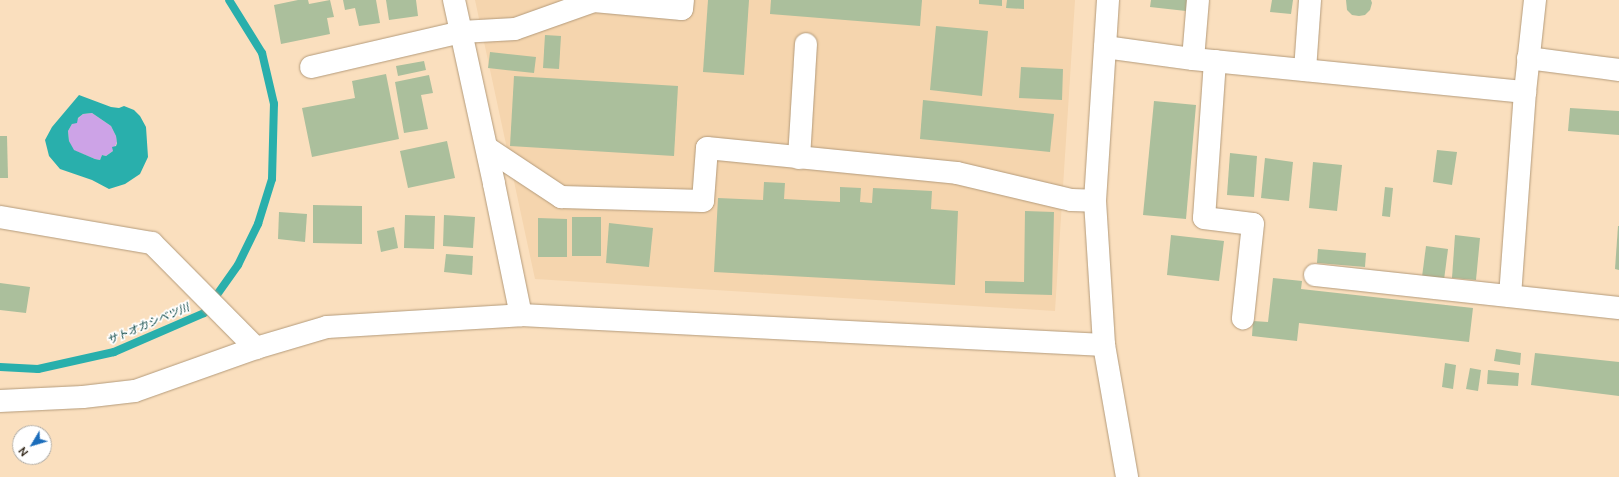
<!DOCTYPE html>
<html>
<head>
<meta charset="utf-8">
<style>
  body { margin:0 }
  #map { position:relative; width:1619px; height:477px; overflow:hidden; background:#fadfbe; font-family:Ubuntu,"Noto Sans JP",sans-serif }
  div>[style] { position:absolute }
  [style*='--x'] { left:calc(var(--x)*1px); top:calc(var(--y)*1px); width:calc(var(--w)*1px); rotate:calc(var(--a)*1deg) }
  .built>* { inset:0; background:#f5d5ae }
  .green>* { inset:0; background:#cda3e7 }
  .water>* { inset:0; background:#29afac }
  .stream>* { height:8px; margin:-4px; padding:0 4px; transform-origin:4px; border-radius:4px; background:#29afac }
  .building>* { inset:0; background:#abbf9c }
  .roads { filter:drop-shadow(0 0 1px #b49b7b) drop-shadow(0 0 1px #b49b7b) }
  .minor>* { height:22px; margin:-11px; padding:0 11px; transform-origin:11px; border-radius:11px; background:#fff }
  span { translate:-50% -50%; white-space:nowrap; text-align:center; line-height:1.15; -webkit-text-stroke:3.5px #fff; paint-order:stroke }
  .water-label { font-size:11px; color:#013e3c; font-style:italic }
  .north { position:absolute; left:12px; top:425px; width:40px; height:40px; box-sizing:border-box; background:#fff; border:1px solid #b1ada7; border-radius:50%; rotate:232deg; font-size:11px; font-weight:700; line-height:16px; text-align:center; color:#3b3124 }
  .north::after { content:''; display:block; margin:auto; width:14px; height:18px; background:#1b6dbb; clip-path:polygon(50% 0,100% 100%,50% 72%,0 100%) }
</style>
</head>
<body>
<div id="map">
  <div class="built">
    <i style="clip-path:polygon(475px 0,1075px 0,1055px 311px,535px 279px)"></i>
  </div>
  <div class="green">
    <i style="clip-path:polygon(92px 113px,111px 126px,116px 136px,117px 142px,113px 151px,106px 156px,102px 155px,100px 160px,95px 159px,73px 150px,69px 141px,68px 131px,72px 124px,83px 114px)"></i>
  </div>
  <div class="water">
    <i style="clip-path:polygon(evenodd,79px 95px,111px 107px,119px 108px,124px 106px,134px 110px,140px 116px,146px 127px,148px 157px,140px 174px,125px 184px,109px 189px,92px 180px,60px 169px,49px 156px,45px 140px,52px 127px,79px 95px,92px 113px,111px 126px,116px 136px,117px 143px,116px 146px,112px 147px,113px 151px,106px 156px,102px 155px,100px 160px,95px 159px,74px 150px,69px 141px,68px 131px,72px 124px,77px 123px,78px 118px,83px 114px,92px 113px)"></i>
  </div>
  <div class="stream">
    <i style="--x:0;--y:367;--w:38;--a:3"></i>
    <i style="--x:38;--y:369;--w:78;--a:-12.6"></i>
    <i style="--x:114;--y:352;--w:98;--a:-23.4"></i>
    <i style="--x:204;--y:313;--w:59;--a:-54.7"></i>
    <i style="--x:238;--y:265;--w:46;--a:-64"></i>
    <i style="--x:258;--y:224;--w:47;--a:-72.7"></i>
    <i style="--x:272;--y:179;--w:75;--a:-88.5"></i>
    <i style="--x:274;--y:104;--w:52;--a:-103.2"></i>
    <i style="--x:262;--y:53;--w:62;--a:-121.9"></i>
  </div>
  <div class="building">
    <i style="clip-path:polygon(298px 0,308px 0,309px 4px,330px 0,334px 17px,327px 18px,330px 34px,281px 44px,274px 5px)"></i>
    <i style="clip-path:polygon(343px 0,376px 0,380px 23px,359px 26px,355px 8px,345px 10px)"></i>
    <i style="clip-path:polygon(386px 0,416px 0,418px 16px,389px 20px)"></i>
    <i style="clip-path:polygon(708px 0,749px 0,744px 75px,703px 72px)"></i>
    <i style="clip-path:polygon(771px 0,922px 0,920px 26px,770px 14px)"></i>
    <i style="clip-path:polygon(979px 0,1002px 0,1002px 6px,979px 4px)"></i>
    <i style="clip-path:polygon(1007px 0,1024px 0,1024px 9px,1006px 8px)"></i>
    <i style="clip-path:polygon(1151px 0,1188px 0,1186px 11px,1150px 7px)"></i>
    <i style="clip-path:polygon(1272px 0,1293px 0,1291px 14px,1270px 12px)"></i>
    <i style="clip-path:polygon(1346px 0,1371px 0,1372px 3px,1370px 10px,1365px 15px,1359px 16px,1352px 15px,1347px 10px)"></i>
    <i style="clip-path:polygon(936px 26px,988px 31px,982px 96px,930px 90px)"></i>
    <i style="clip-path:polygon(545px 35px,561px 36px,559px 69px,543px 68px)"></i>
    <i style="clip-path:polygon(490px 52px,536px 57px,534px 73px,488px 68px)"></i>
    <i style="clip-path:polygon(424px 61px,426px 70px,398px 76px,396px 66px)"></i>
    <i style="clip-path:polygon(1021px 67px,1063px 69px,1062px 100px,1019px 98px)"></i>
    <i style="clip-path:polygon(386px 74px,399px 139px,312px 157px,302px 108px,355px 98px,352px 81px)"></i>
    <i style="clip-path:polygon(429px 75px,433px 93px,421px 95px,428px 129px,404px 133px,395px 82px)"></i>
    <i style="clip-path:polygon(514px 76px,678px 86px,674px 156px,510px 146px)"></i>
    <i style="clip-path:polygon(923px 100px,1054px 114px,1050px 152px,920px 139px)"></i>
    <i style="clip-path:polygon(1154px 101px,1196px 105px,1186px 219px,1143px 215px)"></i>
    <i style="clip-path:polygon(1570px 108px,1619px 111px,1619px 135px,1568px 131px)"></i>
    <i style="clip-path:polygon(0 136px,7px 136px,8px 178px,0 178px)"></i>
    <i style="clip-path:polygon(447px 141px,455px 178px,408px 188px,400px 151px)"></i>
    <i style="clip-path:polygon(1437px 150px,1457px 152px,1452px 185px,1433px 182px)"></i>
    <i style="clip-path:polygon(1230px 153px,1257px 156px,1254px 197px,1227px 195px)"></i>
    <i style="clip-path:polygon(1265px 158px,1293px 162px,1289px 201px,1261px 198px)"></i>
    <i style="clip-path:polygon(1313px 162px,1342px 165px,1337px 211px,1309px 208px)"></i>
    <i style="clip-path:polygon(764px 182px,785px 183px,784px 199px,840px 202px,840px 187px,861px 188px,860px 202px,872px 203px,873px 188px,932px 191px,931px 209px,958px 211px,955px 285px,714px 272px,718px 198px,763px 200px)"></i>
    <i style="clip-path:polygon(1385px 187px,1393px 188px,1390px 217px,1382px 216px)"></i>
    <i style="clip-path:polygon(313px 205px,362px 206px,362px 244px,313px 243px)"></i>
    <i style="clip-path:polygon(1025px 211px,1054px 212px,1052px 295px,985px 293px,985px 281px,1024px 282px)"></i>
    <i style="clip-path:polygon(279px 212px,307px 214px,305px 242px,278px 239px)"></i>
    <i style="clip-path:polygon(405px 215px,435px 216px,434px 249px,404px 248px)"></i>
    <i style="clip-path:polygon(444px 215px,475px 217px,473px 248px,443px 246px)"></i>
    <i style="clip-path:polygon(572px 217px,601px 217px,601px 256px,572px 256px)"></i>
    <i style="clip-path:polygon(538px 218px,567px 219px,567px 257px,538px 257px)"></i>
    <i style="clip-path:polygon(609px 223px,653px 228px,649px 267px,606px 263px)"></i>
    <i style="clip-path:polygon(1618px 226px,1619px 226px,1619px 270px,1615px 269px)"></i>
    <i style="clip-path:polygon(394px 227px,398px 248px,381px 252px,377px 231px)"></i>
    <i style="clip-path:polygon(1171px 235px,1224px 241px,1219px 281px,1167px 275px)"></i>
    <i style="clip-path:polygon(1455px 235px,1480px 238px,1476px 280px,1452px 278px)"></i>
    <i style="clip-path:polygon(1426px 246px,1448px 249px,1444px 280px,1422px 277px)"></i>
    <i style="clip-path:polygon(1318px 249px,1366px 253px,1365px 267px,1317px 263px)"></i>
    <i style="clip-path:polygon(446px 254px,473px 256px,472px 275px,444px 272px)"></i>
    <i style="clip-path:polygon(1273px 278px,1302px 281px,1301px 289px,1473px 308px,1469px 342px,1299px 323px,1297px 341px,1252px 336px,1253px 321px,1268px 322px)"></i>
    <i style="clip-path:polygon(0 283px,30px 287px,26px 313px,0 310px)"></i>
    <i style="clip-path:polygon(1496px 349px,1521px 353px,1520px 365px,1494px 361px)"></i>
    <i style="clip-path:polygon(1535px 353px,1619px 362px,1619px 396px,1531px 385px)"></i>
    <i style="clip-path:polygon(1445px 363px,1456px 365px,1453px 389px,1442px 387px)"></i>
    <i style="clip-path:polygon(1470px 368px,1481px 370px,1478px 391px,1466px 389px)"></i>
    <i style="clip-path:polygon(1488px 370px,1519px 373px,1518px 386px,1487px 384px)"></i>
  </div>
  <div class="roads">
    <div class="minor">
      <i style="--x:454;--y:0;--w:188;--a:77.7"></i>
      <i style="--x:494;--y:184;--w:134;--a:78.4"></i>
      <i style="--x:1108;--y:0;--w:201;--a:93.7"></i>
      <i style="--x:1095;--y:201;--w:144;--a:86.4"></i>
      <i style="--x:1104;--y:345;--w:134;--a:80.1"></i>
      <i style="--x:1105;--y:47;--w:89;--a:7.8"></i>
      <i style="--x:1193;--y:59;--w:334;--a:5.7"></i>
      <i style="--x:1528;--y:58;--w:92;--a:7.5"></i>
      <i style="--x:1193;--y:59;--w:59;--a:-85.2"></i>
      <i style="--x:1215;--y:61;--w:157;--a:94"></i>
      <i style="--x:1204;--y:218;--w:49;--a:7"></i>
      <i style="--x:1253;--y:224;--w:95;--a:96.1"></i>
      <i style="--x:311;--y:67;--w:154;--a:-13.1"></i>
      <i style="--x:461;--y:32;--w:54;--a:-3.2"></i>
      <i style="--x:515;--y:29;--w:84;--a:-19.5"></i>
      <i style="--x:594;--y:1;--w:88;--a:5.2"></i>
      <i style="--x:682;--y:9;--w:9;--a:-84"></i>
      <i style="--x:1305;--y:70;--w:70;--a:-85.9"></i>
      <i style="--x:487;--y:148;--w:89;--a:33.5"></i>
      <i style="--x:561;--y:197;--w:142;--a:1.6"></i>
      <i style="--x:703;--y:201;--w:53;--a:-85.7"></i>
      <i style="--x:707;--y:148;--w:251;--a:5.7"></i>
      <i style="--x:957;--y:173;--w:117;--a:13.3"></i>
      <i style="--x:1071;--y:200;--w:24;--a:2"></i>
      <i style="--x:799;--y:158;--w:114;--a:-86.5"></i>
      <i style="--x:0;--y:217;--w:154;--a:9.7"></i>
      <i style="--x:152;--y:243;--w:148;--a:45.3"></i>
      <i style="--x:1315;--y:275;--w:306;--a:6.2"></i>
      <i style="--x:1510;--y:296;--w:205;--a:-85.8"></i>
      <i style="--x:1525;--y:92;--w:93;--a:-83.8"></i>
      <i style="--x:0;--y:401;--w:83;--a:-2.8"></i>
      <i style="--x:83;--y:397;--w:52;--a:-6.6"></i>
      <i style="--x:135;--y:391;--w:128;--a:-19.6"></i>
      <i style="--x:256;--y:348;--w:74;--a:-16.5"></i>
      <i style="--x:327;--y:327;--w:194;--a:-3.5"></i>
      <i style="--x:521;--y:315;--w:584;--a:2.95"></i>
    </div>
  </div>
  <div class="water-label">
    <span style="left:148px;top:324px;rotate:-23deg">サトオカシベツ川</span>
  </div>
  <div class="north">N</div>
</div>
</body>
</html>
